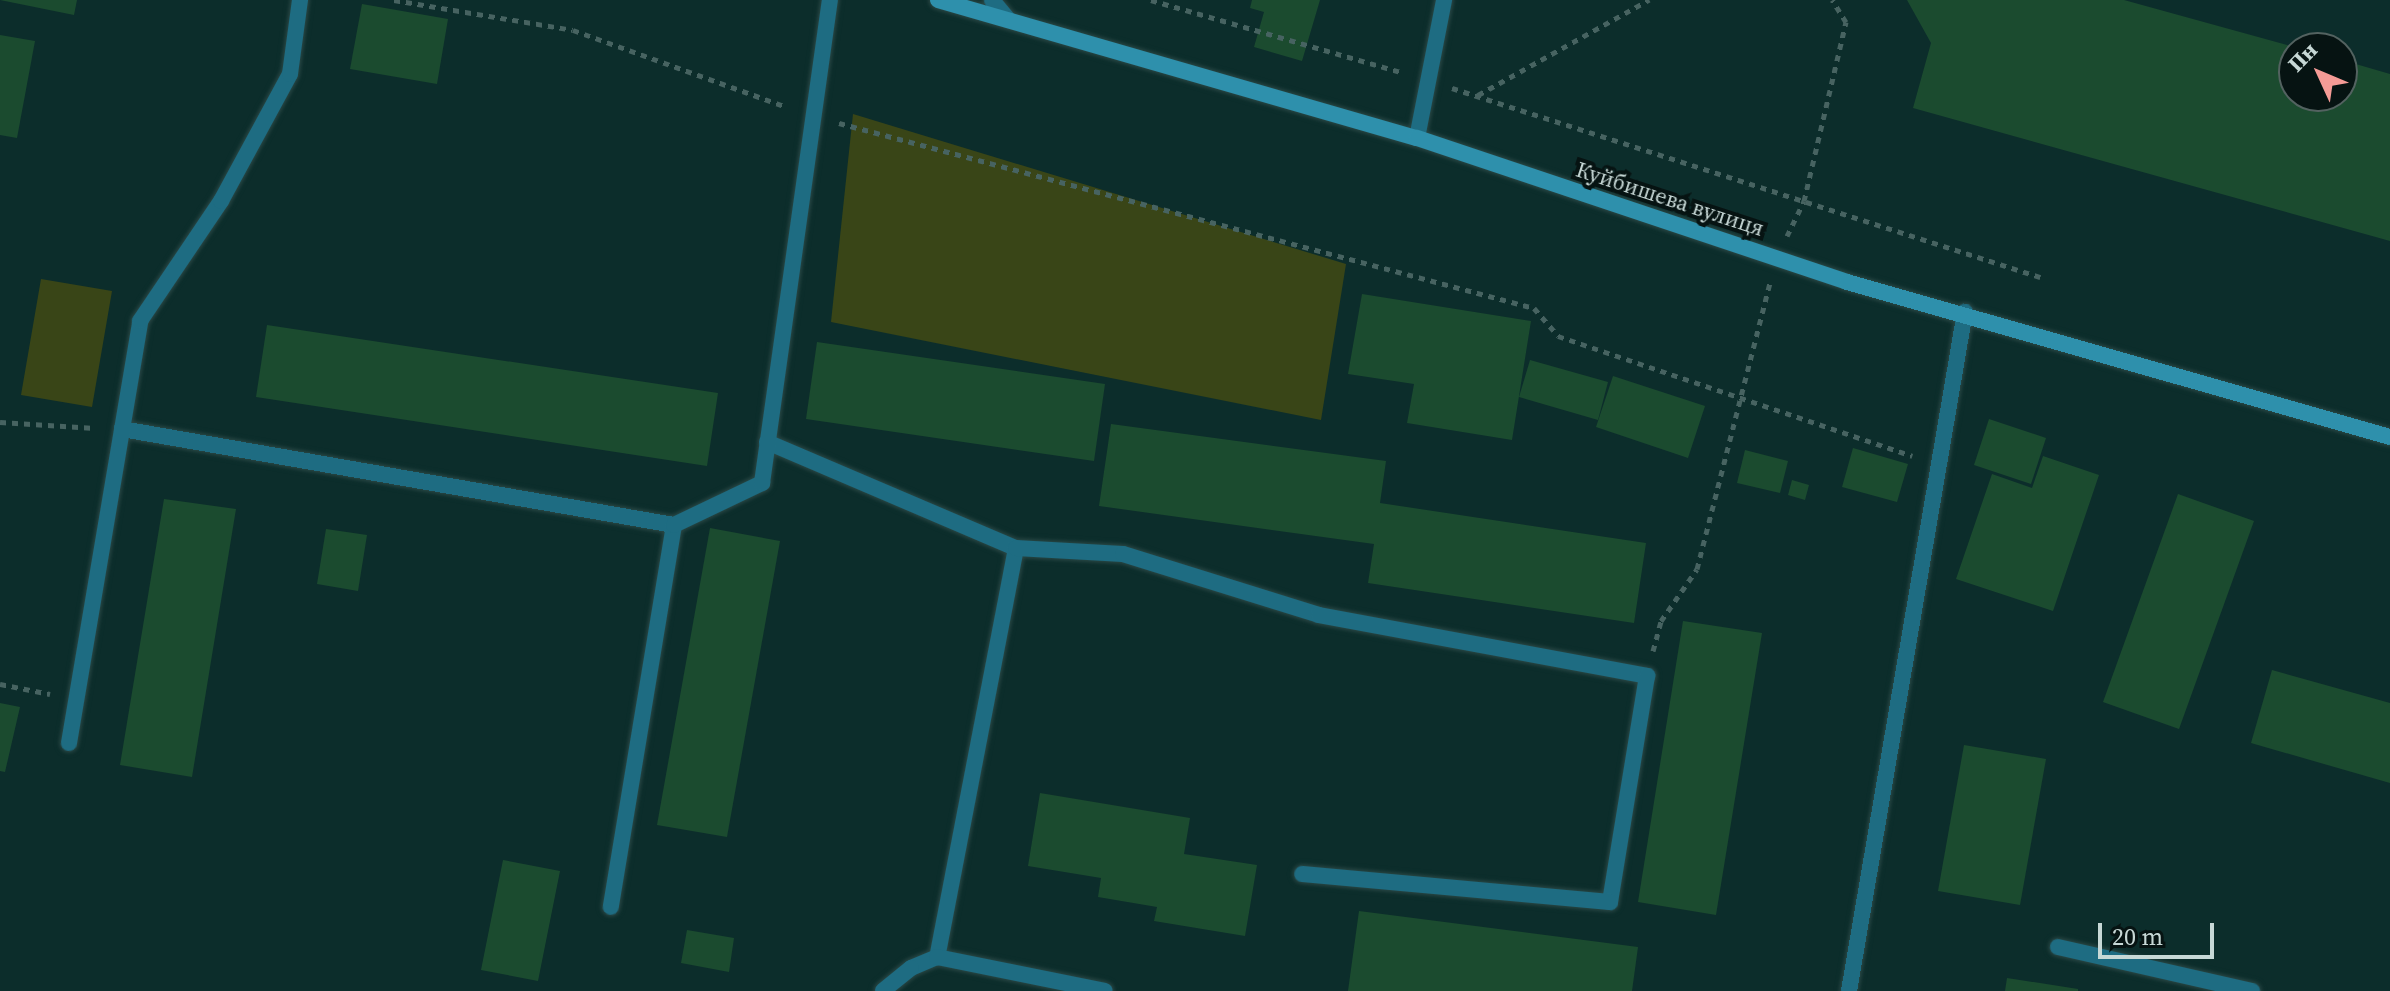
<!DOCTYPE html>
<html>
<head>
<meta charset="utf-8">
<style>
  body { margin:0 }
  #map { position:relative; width:2390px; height:991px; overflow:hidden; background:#0c2d2b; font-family:"Source Serif 4",serif }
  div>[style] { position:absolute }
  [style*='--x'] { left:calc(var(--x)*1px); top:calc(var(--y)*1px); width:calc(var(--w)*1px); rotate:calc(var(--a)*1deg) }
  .green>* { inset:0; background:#394517 }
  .building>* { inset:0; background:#1b4b2f }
  .path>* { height:5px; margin-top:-2.5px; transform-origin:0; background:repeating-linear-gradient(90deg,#476361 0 6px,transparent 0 12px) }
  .roads { filter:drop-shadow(0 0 2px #2a4846) drop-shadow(0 0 2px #2a4846) }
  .service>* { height:16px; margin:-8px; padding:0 8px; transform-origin:8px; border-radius:8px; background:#1e6c82 }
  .secondary>* { height:16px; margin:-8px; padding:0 8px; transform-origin:8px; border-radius:8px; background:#2e90ac }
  span { translate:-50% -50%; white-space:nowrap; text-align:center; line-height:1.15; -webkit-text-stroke:8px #061312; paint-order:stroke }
  .street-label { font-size:22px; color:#c7d8d6 }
  .north { position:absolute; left:2278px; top:32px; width:80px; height:80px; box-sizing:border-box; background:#061312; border:2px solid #536260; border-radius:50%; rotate:314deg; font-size:22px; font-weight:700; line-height:32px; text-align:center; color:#c7d8d6 }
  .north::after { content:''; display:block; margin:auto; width:28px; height:36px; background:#f59b96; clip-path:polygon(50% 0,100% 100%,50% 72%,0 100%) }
  .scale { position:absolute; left:2098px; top:923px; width:116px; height:36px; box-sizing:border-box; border:4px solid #c7d8d6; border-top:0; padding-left:10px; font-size:24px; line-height:28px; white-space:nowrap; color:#c7d8d6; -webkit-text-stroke:6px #061312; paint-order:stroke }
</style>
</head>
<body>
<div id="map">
  <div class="green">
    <i style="clip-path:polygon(853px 114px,1346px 264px,1321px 420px,831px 322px)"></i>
    <i style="clip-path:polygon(41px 279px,112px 291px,92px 407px,21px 395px)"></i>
  </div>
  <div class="building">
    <i style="clip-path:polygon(0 0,77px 0,74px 15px)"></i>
    <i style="clip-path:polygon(1252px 0,1320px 0,1302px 61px,1254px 47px,1264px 12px,1250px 8px)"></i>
    <i style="clip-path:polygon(1907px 0,2124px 0,2294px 47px,2294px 96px,2342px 96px,2342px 60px,2390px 74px,2390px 241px,1913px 108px,1931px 43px)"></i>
    <i style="clip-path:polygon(362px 4px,448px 19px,437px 84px,350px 69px)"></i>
    <i style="clip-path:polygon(0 35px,35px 41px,17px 138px,0 135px)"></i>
    <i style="clip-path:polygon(1362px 294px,1531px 321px,1512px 440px,1407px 423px,1414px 384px,1348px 374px)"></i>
    <i style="clip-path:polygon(267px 325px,718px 393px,707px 466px,256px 397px)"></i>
    <i style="clip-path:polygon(817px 342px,1105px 384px,1094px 461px,806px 419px)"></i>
    <i style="clip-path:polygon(1530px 360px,1608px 382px,1598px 420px,1519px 397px)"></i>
    <i style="clip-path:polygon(1613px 376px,1705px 406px,1688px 458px,1596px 427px)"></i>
    <i style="clip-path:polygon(1989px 419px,2046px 438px,2031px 484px,1974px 465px)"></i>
    <i style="clip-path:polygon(1111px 424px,1386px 461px,1380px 503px,1646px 543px,1634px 623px,1368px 583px,1374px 544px,1099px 506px)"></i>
    <i style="clip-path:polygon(1853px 448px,1908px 464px,1897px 502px,1842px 487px)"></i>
    <i style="clip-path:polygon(1745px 450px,1788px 461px,1780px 493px,1737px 483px)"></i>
    <i style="clip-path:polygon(2043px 456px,2099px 475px,2053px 611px,1956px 579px,1992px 474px,2032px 488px)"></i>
    <i style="clip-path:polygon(1792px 480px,1809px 485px,1805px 500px,1788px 495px)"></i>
    <i style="clip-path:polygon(2178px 494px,2254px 521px,2179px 729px,2103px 702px)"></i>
    <i style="clip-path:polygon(164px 499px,236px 509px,192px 777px,120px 765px)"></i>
    <i style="clip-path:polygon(710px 528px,780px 541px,727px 837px,657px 825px)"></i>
    <i style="clip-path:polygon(326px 529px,367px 535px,358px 591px,317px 584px)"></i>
    <i style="clip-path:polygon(1683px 621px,1762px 633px,1716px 915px,1638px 902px)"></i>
    <i style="clip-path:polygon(2272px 670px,2390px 703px,2390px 783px,2251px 743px)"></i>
    <i style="clip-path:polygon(0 703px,20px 707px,5px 772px,0 771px)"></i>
    <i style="clip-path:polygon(1964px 745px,2046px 759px,2020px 905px,1938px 891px)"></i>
    <i style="clip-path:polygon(1040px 793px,1190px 818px,1184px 854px,1257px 865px,1245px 936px,1154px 921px,1157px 907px,1098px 897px,1101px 878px,1028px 866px)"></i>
    <i style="clip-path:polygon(503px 860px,560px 871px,538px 981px,481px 970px)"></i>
    <i style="clip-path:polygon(1359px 911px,1638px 947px,1632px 991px,1348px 991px)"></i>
    <i style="clip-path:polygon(687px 930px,734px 938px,729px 972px,681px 963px)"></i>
    <i style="clip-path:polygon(2007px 978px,2078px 989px,2078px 991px,2005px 991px)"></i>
  </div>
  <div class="path">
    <i style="--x:394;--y:0;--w:181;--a:9.5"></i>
    <i style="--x:573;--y:30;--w:227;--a:19.8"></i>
    <i style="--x:1151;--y:0;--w:263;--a:16.1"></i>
    <i style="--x:1452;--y:88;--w:618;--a:17.82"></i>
    <i style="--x:1478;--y:95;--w:196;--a:-29.1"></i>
    <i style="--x:839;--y:123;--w:719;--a:14.91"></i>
    <i style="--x:1534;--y:308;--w:37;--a:49"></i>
    <i style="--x:1558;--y:336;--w:374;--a:18.7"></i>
    <i style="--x:1787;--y:236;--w:39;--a:-64"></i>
    <i style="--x:1804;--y:201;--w:184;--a:-76.8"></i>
    <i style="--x:1846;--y:22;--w:26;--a:-122"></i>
    <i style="--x:0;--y:422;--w:95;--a:3.6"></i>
    <i style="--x:1653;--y:651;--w:31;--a:-75"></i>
    <i style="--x:1661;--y:621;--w:63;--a:-55.3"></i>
    <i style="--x:1697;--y:569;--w:295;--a:-75.7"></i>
    <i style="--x:0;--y:684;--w:51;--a:11.3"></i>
  </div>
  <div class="roads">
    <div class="service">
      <i style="--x:992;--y:0;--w:26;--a:50"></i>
      <i style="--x:1417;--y:138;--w:141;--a:-78.9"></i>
      <i style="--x:122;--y:429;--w:560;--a:9.87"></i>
      <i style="--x:674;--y:525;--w:387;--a:99.4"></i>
      <i style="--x:767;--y:442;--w:271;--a:23.1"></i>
      <i style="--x:1016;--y:548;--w:417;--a:100.9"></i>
      <i style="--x:937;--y:957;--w:28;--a:157"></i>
      <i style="--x:911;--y:968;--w:36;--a:141"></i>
      <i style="--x:674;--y:525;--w:98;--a:-25.5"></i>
      <i style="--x:762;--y:483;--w:488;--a:-82"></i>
      <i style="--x:1016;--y:548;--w:107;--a:3.2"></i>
      <i style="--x:1123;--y:554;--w:205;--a:17.3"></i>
      <i style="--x:1319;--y:615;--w:334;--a:10.5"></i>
      <i style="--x:1647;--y:676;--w:229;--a:99.3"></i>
      <i style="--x:1610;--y:902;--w:309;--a:-174.8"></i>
      <i style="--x:69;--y:743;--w:428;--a:-80.4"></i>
      <i style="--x:140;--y:321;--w:145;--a:-56"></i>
      <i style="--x:221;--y:201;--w:145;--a:-61.5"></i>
      <i style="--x:290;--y:74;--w:75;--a:-82.3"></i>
      <i style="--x:2058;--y:947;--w:199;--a:12.8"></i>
      <i style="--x:937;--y:957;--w:171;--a:11.4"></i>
      <i style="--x:1849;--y:991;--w:689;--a:-80.31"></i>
    </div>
    <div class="secondary">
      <i style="--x:938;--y:0;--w:498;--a:16.1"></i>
      <i style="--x:1417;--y:138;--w:453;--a:18.5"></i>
      <i style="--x:1847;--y:282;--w:565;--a:15.93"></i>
    </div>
  </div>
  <div class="street-label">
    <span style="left:1670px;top:199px;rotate:18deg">Куйбишева вулиця</span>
  </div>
  <div class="north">Пн</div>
  <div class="scale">20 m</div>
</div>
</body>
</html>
